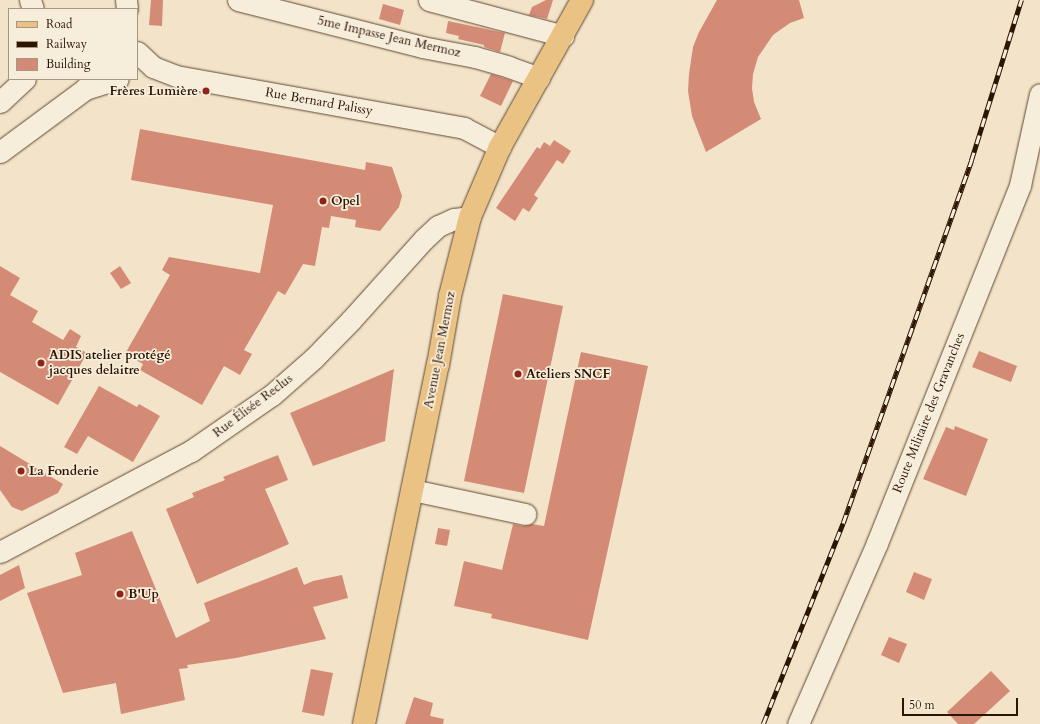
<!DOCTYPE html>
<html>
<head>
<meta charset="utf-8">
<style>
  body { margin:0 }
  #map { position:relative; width:1040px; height:724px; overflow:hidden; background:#f3e3c8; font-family:Cardo,serif }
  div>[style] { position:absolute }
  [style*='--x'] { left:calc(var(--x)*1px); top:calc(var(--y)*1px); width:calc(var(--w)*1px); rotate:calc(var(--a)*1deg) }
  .building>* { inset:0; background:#d48b76 }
  .roads { filter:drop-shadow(0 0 1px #5e4833) drop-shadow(0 0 1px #5e4833) }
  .minor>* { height:21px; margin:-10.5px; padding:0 10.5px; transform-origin:10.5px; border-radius:10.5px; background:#f7eddb }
  .major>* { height:22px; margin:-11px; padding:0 11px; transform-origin:11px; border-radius:11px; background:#eac284 }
  .rail>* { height:4.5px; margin-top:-2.25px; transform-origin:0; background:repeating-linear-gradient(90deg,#f7eddb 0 9px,#2c1501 0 18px); box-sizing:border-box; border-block:1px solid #2c1501 }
  .dots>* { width:11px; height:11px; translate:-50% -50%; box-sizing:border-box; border:2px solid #f7eddb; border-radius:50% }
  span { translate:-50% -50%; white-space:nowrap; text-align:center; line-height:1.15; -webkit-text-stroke:3.5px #f7eddb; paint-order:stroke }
  .street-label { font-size:13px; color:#2c1501 }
  .poi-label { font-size:13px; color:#2c1501; font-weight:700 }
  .right { translate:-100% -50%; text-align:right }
  .left { translate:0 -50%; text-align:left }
  .legend { position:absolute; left:8px; top:8px; width:130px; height:72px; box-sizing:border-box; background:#f7eddb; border:1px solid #a69784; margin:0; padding:5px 7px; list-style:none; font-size:12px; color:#2c1501 }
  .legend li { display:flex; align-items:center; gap:8px; height:20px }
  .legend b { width:20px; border:1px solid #a69784 }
  .scale { position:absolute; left:902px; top:698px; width:116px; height:18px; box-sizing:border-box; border:2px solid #2c1501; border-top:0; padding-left:5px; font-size:12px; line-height:14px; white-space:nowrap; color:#2c1501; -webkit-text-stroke:3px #f7eddb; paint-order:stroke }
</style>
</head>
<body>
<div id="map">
  <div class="building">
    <i style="clip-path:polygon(151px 0,163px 0,162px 26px,149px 25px)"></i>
    <i style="clip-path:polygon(546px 0,553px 0,547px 19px,529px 15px,532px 7px)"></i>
    <i style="clip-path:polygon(717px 0,799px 0,804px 18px,790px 23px,773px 35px,758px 57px,753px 74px,752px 88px,754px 102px,761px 119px,706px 152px,692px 116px,688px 91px,689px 74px,693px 47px,699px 32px)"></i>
    <i style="clip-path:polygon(383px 4px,404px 10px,400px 25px,379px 19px)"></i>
    <i style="clip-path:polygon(448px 21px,505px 33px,500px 52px,484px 47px,484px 45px,458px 39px,459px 36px,446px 33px)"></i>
    <i style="clip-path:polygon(491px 74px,513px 81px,501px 106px,480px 96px)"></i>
    <i style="clip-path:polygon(140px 129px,365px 170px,366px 162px,392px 167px,402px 196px,399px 207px,380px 231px,355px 227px,356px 220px,331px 216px,329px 228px,322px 227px,315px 266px,303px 264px,285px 295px,278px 291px,244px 350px,252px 354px,240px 375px,224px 366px,202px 405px,140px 370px,143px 364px,125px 354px,170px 275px,162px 270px,169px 257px,260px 273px,273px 205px,131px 180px)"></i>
    <i style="clip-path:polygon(554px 140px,571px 151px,563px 164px,557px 160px,534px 195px,538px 198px,529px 212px,523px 208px,515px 221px,496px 208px,537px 147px,540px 149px,544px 142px,550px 146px)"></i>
    <i style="clip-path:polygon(0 266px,20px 278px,10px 295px,38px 311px,32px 322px,63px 340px,70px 329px,81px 336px,76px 347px,87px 353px,58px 405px,0 372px)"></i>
    <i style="clip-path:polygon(120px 266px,131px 283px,121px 289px,110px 273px)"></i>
    <i style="clip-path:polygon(503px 294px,563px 306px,524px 493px,464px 481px)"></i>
    <i style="clip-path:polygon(979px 351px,1017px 366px,1011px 382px,972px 367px)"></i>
    <i style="clip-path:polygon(581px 352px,648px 366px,588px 640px,491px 618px,492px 614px,454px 606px,464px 561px,502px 570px,513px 524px,523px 526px,532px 524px,544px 526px)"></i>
    <i style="clip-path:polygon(394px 369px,385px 441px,313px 466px,290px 413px)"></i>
    <i style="clip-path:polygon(99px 386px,137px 407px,139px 404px,160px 416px,133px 462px,88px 436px,77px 454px,64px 447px)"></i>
    <i style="clip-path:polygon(955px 426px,988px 439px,966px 496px,923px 479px,946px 427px,954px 430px)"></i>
    <i style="clip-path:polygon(0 446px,63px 484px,58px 493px,22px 511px,12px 507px,0 490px)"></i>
    <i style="clip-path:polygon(278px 455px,288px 480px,265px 489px,289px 544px,197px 584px,166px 509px,194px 497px,192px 493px,225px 480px,223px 477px)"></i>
    <i style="clip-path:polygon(438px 528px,450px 530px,447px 546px,435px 544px)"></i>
    <i style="clip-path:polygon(132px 531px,176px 638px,210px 621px,204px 603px,297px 567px,304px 585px,313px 581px,342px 575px,348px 598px,313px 607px,326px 639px,236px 658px,187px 665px,188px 668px,179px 669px,185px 700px,121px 714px,116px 683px,63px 693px,27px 593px,82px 575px,75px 553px)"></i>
    <i style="clip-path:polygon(19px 565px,25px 588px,0 601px,0 575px)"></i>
    <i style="clip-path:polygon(914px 572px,932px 579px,924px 600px,906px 592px)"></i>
    <i style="clip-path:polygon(889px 637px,907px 644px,899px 663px,881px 655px)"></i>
    <i style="clip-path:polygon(311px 669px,333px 673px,324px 716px,302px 712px)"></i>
    <i style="clip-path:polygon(991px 671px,1010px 691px,974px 724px,958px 724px,947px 712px)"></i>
    <i style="clip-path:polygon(414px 697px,433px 703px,430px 716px,444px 719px,443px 724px,405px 724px)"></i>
  </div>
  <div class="roads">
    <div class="minor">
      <i style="--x:30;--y:0;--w:9;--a:72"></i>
      <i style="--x:126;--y:0;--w:9;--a:84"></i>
      <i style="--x:238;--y:0;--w:190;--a:14.3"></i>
      <i style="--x:422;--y:47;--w:54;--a:10.7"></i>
      <i style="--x:475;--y:57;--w:35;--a:16"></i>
      <i style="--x:509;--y:67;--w:32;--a:20"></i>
      <i style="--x:429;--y:0;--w:139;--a:15"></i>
      <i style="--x:137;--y:52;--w:22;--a:43"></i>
      <i style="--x:153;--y:67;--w:25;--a:21"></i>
      <i style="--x:176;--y:76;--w:293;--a:10.2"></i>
      <i style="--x:464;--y:128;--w:41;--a:27.8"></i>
      <i style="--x:85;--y:89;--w:34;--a:-17"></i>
      <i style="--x:0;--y:102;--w:34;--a:-43"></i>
      <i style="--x:0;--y:152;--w:106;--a:-36.5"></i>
      <i style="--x:85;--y:89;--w:13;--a:-51"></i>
      <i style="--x:412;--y:490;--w:116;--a:12"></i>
      <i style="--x:0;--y:552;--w:216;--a:-27.9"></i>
      <i style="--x:191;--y:451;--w:98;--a:-34.7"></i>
      <i style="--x:272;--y:395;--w:55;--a:-41.3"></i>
      <i style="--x:313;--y:359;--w:54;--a:-45.7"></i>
      <i style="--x:351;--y:320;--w:109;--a:-48"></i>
      <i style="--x:424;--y:239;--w:19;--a:-43"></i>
      <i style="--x:438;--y:226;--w:17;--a:-24"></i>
      <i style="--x:454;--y:219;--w:16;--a:-7"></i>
      <i style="--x:798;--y:724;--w:197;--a:-66.4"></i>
      <i style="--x:877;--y:543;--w:386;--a:-68.2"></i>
      <i style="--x:1020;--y:185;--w:93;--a:-77.6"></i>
    </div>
    <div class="major">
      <i style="--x:364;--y:724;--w:367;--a:-78.4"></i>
      <i style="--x:438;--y:365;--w:70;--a:-80.1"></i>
      <i style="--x:450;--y:296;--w:81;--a:-75.8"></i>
      <i style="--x:470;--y:217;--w:76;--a:-66.8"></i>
      <i style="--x:500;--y:147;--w:168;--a:-60.8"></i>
    </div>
  </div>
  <div class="rail">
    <i style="--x:763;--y:724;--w:216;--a:-68.3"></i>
    <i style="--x:843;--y:523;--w:384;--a:-70.5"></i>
    <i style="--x:971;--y:161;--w:169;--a:-72.7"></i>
  </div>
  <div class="dots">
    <i style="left:206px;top:91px;background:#8f2418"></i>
    <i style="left:323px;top:201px;background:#8f2418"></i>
    <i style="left:41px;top:363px;background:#8f2418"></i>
    <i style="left:518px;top:374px;background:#8f2418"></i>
    <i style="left:21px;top:471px;background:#8f2418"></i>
    <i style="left:120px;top:594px;background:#8f2418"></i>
  </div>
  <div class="street-label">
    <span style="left:389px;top:37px;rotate:13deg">5me Impasse Jean Mermoz</span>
    <span style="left:319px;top:102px;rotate:10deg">Rue Bernard Palissy</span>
    <span style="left:440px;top:350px;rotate:-79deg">Avenue Jean Mermoz</span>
    <span style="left:253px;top:406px;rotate:-37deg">Rue Élisée Reclus</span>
    <span style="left:929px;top:413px;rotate:-68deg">Route Militaire des Gravanches</span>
  </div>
  <div class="poi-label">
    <span class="right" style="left:198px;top:91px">Frères Lumière</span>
    <span class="left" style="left:331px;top:201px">Opel</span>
    <span class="left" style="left:49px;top:363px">ADIS atelier protégé<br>jacques delaitre</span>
    <span class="left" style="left:526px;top:374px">Ateliers SNCF</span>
    <span class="left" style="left:29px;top:471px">La Fonderie</span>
    <span class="left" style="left:128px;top:594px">B'Up</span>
  </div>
  <ul class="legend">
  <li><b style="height:5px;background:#eac284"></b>Road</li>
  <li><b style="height:5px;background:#2c1501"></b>Railway</li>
  <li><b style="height:11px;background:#d48b76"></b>Building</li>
  </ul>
  <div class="scale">50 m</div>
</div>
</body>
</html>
